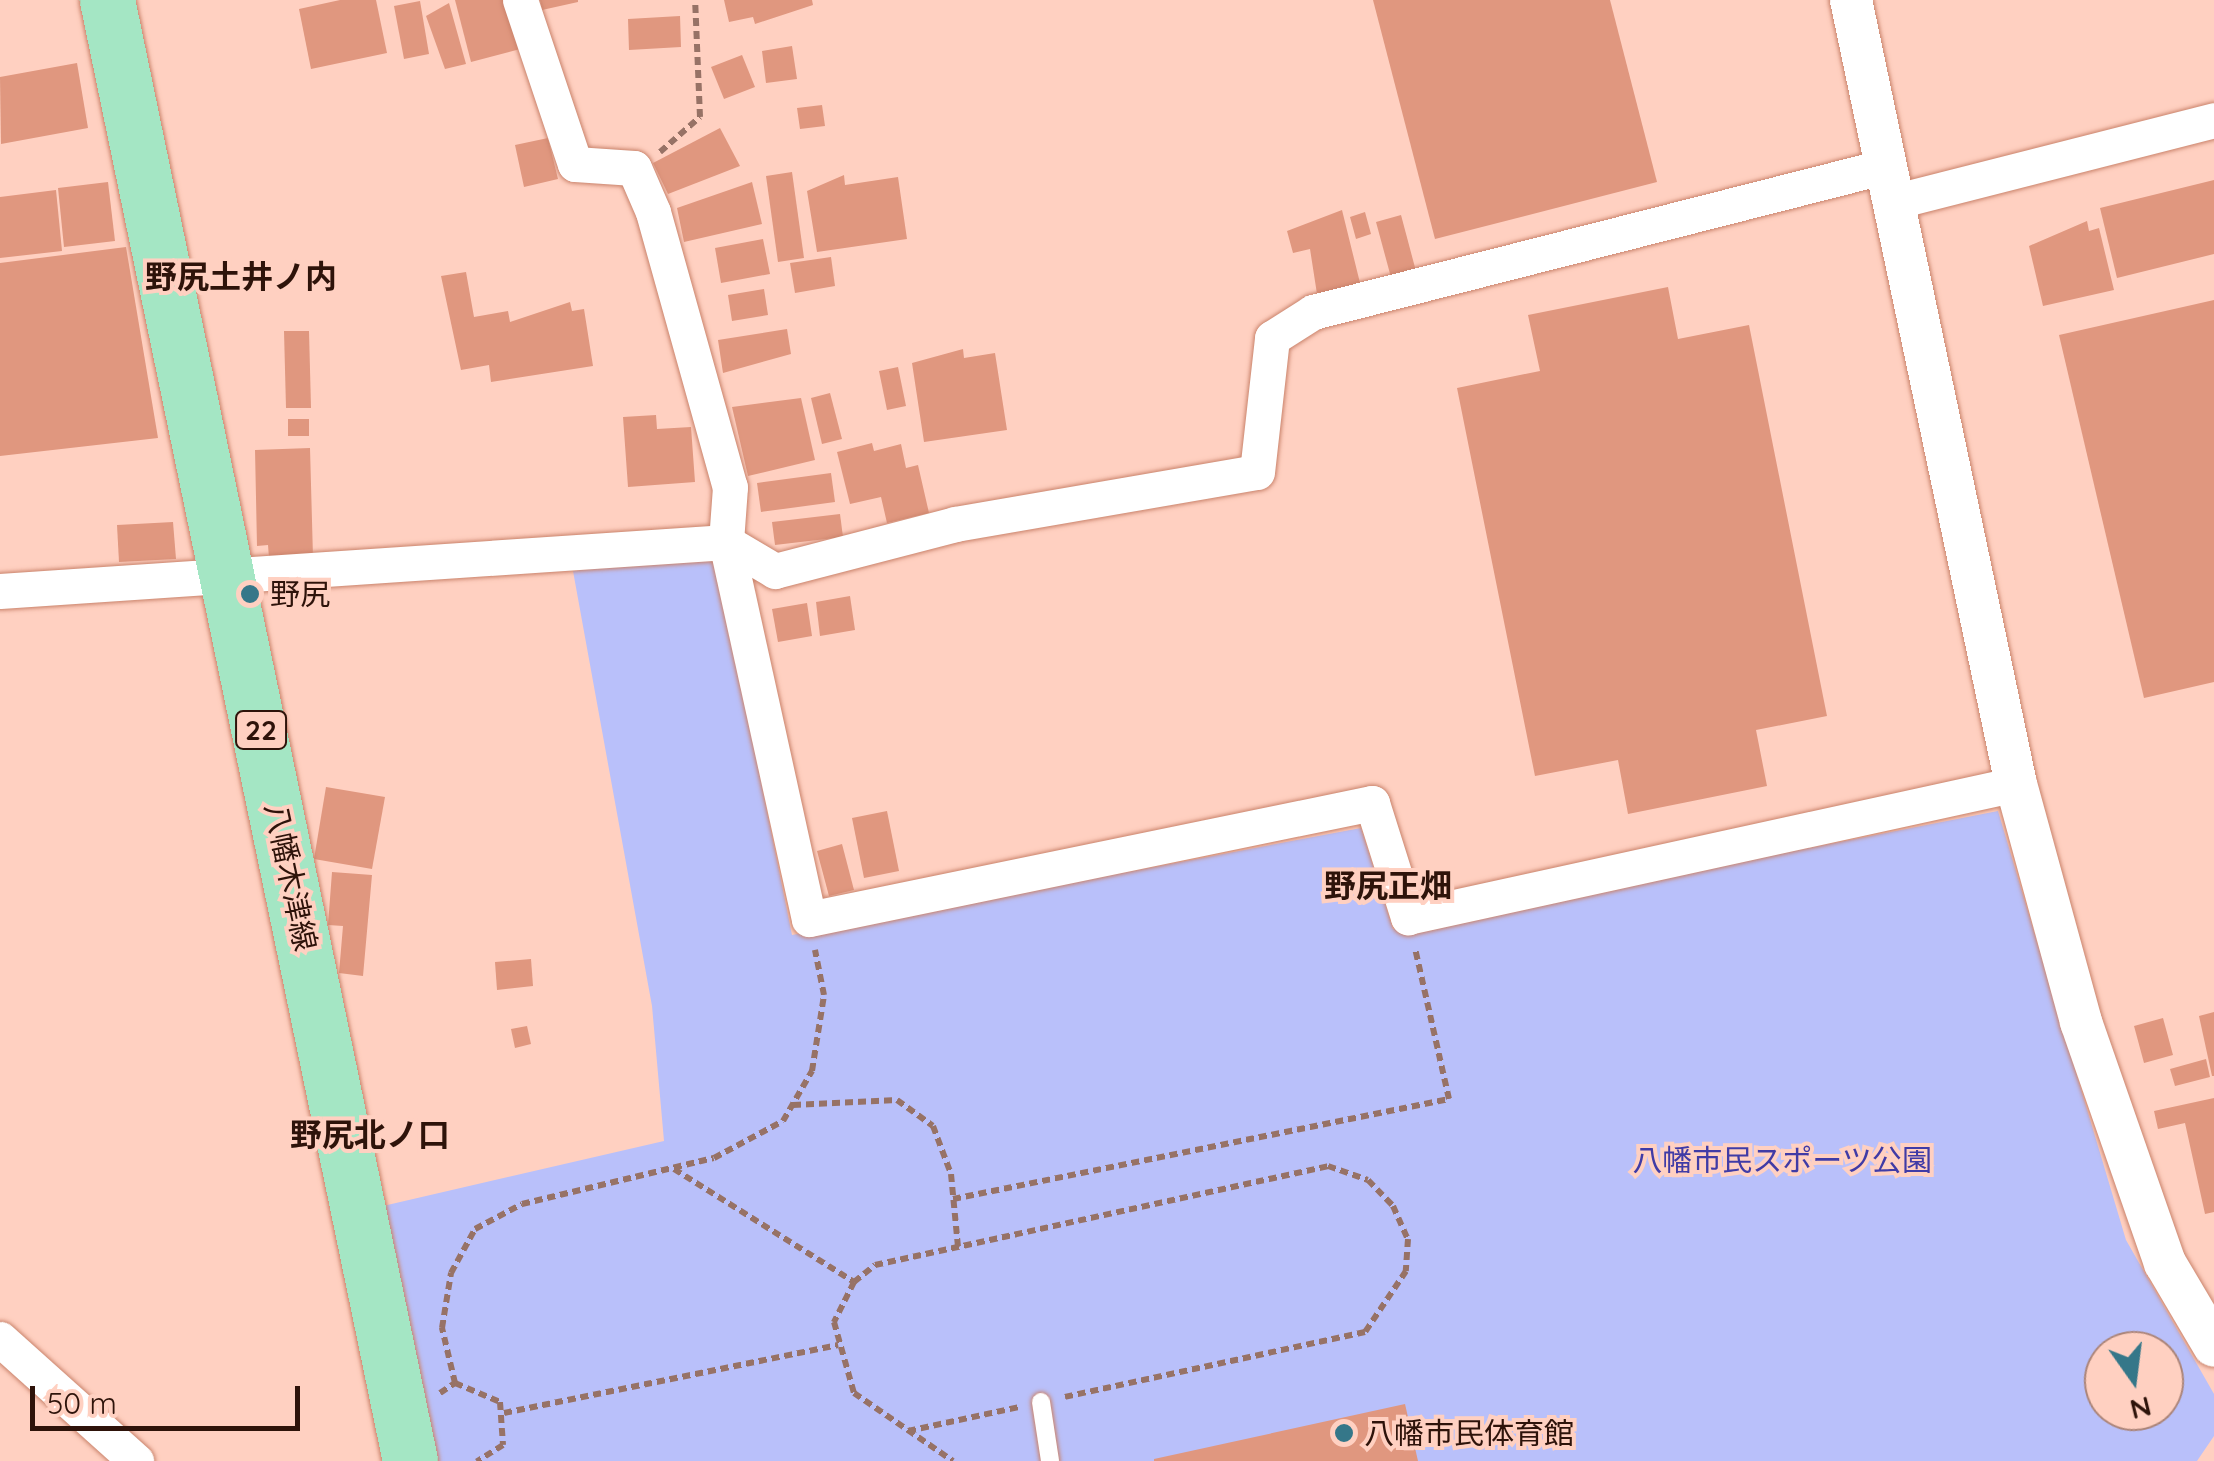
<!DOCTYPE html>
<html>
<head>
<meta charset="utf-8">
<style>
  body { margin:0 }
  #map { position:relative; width:2214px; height:1461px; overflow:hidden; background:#ffd0c1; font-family:Quicksand,"Noto Sans JP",sans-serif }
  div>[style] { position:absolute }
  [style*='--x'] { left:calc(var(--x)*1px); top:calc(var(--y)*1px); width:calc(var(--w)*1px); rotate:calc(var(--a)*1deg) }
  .green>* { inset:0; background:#b9c0fa }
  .building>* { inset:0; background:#e0977f }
  .path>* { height:6px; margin-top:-3px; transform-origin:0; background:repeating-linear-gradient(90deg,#977266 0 8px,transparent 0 13px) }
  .roads { filter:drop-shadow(0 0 2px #ca836b) drop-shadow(0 0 2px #ca836b) }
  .service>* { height:18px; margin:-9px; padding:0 9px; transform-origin:9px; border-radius:9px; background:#fff }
  .minor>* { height:35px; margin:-17.5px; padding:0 17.5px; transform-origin:17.5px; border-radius:17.5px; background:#fff }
  .tertiary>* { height:42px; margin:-21px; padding:0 21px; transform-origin:21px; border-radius:21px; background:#fff }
  .primary>* { height:55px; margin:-27.5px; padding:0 27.5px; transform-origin:27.5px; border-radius:27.5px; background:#a4e6c4 }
  .dots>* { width:28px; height:28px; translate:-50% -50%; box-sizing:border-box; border:5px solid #ffd0c1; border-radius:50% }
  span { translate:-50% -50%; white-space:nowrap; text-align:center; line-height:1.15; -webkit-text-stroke:8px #ffd0c1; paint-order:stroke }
  .shield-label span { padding:2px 8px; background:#ffd0c1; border:2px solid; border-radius:8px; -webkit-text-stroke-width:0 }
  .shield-label { font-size:28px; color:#2e130a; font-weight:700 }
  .poi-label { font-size:30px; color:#2e130a }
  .left { translate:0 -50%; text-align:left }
  .street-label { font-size:30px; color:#2e130a }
  .park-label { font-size:30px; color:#403ba6 }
  .neighbourhood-label { font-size:32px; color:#2e130a; font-weight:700 }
  .north { position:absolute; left:2084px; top:1331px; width:100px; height:100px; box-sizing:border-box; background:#ffd0c1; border:2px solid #ab8478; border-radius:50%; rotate:166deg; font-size:28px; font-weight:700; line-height:40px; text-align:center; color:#2e130a }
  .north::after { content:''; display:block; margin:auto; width:35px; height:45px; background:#357789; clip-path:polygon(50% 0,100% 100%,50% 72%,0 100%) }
  .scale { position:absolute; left:30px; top:1386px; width:270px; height:45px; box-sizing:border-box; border:5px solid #2e130a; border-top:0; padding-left:12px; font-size:30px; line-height:35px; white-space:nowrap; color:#2e130a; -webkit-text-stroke:8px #ffd0c1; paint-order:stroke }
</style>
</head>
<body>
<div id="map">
  <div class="green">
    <i style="clip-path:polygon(evenodd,715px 553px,792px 935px,1361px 828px,1393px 929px,1998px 811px,2126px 1240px,2214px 1394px,2214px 1436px,2197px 1461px,432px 1461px,383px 1206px,664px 1141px,652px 1006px,573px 571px,715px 553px,2104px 1351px,2164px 1351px,2164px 1411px,2104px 1411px,2104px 1351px)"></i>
  </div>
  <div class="building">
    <i style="clip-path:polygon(340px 0,376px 0,387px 53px,311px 69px,299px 9px)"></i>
    <i style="clip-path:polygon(455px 0,511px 0,524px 48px,471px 62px)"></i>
    <i style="clip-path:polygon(540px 0,578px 0,578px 2px,542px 10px)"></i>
    <i style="clip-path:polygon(724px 0,812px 0,813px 5px,755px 24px,753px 17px,729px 22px)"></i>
    <i style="clip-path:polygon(1373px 0,1610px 0,1657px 182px,1435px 239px)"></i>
    <i style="clip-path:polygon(420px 1px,429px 54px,404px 59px,394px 6px)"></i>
    <i style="clip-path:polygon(449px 3px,466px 64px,445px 69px,426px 16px)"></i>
    <i style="clip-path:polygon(680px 16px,681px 47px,629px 50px,628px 19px)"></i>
    <i style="clip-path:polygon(792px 46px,797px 79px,766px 83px,762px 51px)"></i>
    <i style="clip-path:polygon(742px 55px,755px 87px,724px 99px,711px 67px)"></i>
    <i style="clip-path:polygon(77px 63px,88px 128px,1px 144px,0 77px)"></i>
    <i style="clip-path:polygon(822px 105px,825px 126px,800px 129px,797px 108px)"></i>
    <i style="clip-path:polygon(720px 128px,740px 166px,668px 194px,653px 163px)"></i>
    <i style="clip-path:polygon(548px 138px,558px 179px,524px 187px,515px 145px)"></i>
    <i style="clip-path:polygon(792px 172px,804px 258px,778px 262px,766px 176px)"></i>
    <i style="clip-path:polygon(844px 175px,845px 185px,898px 177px,907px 239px,817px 252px,807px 191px)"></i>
    <i style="clip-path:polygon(2214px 180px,2214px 254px,2117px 278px,2100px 208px)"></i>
    <i style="clip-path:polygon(108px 182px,115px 241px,64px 247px,58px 188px)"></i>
    <i style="clip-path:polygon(752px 182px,762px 224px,684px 242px,677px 208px)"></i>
    <i style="clip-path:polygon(56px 190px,62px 251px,0 258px,0 197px)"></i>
    <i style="clip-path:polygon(1342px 210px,1362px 291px,1317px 294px,1310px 249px,1293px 253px,1287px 231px)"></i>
    <i style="clip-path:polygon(1365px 212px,1371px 234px,1356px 239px,1350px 217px)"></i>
    <i style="clip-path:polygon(1401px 215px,1417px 275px,1392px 281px,1376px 222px)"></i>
    <i style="clip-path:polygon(2087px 221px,2089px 231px,2099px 228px,2114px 290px,2043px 306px,2029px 246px)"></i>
    <i style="clip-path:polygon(763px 239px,770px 274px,721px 283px,715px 248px)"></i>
    <i style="clip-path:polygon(126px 247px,158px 438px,0 456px,0 263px)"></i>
    <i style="clip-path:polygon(831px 257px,835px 286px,795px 293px,790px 263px)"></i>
    <i style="clip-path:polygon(466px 272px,474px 317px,508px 311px,510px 322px,570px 302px,572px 311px,584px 309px,593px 366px,491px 382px,489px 365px,461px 370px,441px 276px)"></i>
    <i style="clip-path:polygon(1668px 287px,1678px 339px,1749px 325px,1827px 716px,1756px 730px,1767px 786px,1628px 814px,1618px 760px,1535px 776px,1457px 388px,1540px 371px,1528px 315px)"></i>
    <i style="clip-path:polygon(764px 289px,768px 315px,732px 321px,728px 295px)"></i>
    <i style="clip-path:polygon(2214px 300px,2214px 682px,2144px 698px,2059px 335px)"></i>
    <i style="clip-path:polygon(787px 329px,791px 354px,723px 373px,718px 340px)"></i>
    <i style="clip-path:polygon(284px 331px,309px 331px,311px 408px,286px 408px)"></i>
    <i style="clip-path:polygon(963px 349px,964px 358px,995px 353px,1007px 430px,924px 442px,912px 363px)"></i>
    <i style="clip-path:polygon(898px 367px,906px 406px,887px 410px,879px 371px)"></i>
    <i style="clip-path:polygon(830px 393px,842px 439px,822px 444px,811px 398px)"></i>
    <i style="clip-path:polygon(801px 398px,815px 460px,748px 476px,732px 407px)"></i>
    <i style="clip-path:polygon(656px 415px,657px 429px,691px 427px,695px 482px,628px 487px,623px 417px)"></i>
    <i style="clip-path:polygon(288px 419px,309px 419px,309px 436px,288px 436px)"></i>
    <i style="clip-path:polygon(872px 443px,874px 451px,901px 444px,906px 468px,918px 465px,929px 513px,887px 523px,881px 497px,850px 504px,837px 452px)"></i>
    <i style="clip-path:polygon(310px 448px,313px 557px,269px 558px,268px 545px,257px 546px,255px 450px)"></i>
    <i style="clip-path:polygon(831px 473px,835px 502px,761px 512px,757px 483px)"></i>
    <i style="clip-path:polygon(840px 514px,843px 537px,775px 545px,772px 522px)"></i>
    <i style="clip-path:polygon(173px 522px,176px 559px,119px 562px,117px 525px)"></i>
    <i style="clip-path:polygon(850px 596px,855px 630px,820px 636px,816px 602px)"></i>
    <i style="clip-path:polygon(807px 603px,812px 636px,778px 642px,772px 609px)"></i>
    <i style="clip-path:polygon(326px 787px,385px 797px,372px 869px,314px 859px)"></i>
    <i style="clip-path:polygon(887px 811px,899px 871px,864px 878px,852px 818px)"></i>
    <i style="clip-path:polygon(842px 844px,854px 890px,829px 896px,817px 851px)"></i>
    <i style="clip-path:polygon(332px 872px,372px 875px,363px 976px,339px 973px,343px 926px,328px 925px)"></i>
    <i style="clip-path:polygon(531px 959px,533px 986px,497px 990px,495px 962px)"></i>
    <i style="clip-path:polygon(2214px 1012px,2214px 1076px,2212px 1076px,2199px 1016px)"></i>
    <i style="clip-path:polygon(2163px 1018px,2173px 1055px,2144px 1063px,2134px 1026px)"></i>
    <i style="clip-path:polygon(527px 1026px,531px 1044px,515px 1048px,511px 1029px)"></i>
    <i style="clip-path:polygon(2206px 1059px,2210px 1077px,2175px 1086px,2170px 1069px)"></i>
    <i style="clip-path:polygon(2214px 1098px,2214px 1212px,2205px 1214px,2185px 1123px,2158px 1129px,2154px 1111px)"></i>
    <i style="clip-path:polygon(1405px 1404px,1418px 1461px,1154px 1461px,1154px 1459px)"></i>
  </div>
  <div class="path">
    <i style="--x:660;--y:152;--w:53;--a:-41.2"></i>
    <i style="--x:700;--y:117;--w:117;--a:-92.4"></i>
    <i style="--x:793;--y:1105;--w:104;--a:-2.8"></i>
    <i style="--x:897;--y:1100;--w:44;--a:35.8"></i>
    <i style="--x:933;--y:1126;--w:51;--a:69.4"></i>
    <i style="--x:951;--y:1174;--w:73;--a:84.5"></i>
    <i style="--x:674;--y:1169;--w:213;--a:32.1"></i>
    <i style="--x:854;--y:1282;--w:45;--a:116.6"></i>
    <i style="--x:834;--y:1322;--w:74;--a:74.3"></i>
    <i style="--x:854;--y:1393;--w:120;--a:34.5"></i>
    <i style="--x:953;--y:1199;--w:506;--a:-11.4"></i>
    <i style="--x:1449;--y:1099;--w:155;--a:-102.7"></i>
    <i style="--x:854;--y:1282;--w:27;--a:-39"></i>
    <i style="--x:875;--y:1265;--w:464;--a:-12.3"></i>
    <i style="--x:1328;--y:1166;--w:42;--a:19.3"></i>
    <i style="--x:1368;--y:1180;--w:36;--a:46"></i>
    <i style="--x:1393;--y:1206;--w:36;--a:66"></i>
    <i style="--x:1408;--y:1239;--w:32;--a:94"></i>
    <i style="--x:1406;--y:1271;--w:73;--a:123.9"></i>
    <i style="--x:1365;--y:1332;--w:307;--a:167.8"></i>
    <i style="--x:455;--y:1383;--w:57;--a:-103.3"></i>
    <i style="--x:442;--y:1328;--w:56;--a:-80.7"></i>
    <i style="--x:451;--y:1273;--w:50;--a:-61.4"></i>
    <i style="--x:475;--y:1229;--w:53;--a:-28"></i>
    <i style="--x:522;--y:1204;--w:197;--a:-13.5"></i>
    <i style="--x:714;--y:1158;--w:78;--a:-28.2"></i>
    <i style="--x:783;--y:1121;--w:58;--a:-59.9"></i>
    <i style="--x:812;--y:1071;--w:77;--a:-81"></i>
    <i style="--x:824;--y:995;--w:46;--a:-101.3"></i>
    <i style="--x:440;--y:1393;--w:18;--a:-34"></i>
    <i style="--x:455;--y:1383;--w:49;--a:22.9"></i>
    <i style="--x:500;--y:1402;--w:43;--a:86"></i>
    <i style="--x:503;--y:1445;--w:31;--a:148"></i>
    <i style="--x:504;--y:1413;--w:341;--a:-11.5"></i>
    <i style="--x:908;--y:1431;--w:114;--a:-12.2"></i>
  </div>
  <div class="roads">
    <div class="service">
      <i style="--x:1041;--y:1402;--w:60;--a:81.3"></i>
    </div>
    <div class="minor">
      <i style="--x:520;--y:0;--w:173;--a:71.5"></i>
      <i style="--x:575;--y:164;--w:59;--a:3.9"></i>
      <i style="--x:634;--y:168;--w:48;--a:66.6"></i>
      <i style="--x:653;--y:212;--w:286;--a:74.4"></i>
      <i style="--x:730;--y:487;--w:55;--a:94.2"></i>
      <i style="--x:726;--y:542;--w:386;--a:77.6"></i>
      <i style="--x:809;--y:919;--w:575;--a:-11.64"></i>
      <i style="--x:1372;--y:803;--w:120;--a:72.5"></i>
      <i style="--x:1408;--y:917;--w:622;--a:-12.34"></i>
      <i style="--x:1893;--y:202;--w:331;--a:-14.3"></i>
      <i style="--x:0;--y:591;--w:728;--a:-3.86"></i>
      <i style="--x:726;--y:542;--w:57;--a:30.6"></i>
      <i style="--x:775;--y:571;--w:186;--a:-14.6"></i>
      <i style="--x:955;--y:524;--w:306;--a:-9.8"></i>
      <i style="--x:1257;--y:472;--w:135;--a:-83.6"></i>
      <i style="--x:1272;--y:338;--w:49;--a:-32.4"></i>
      <i style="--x:1313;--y:312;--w:591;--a:-14.29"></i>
      <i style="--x:0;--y:1339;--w:183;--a:41.9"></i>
    </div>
    <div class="tertiary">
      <i style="--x:1851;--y:0;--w:801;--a:78.12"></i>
      <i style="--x:2016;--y:784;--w:247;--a:74.7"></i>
      <i style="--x:2081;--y:1022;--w:255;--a:70.8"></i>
      <i style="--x:2165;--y:1263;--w:96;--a:59.4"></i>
    </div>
    <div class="primary">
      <i style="--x:107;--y:0;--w:1492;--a:78.28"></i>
    </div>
  </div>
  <div class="dots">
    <i style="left:250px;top:594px;background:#357789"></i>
    <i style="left:1344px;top:1433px;background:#357789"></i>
  </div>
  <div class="shield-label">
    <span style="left:261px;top:730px">22</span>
  </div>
  <div class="poi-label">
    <span class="left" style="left:270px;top:594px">野尻</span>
    <span class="left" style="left:1364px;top:1433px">八幡市民体育館</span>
  </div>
  <div class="street-label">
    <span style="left:291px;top:877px;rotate:78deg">八幡木津線</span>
  </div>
  <div class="park-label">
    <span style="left:1782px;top:1160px">八幡市民スポーツ公園</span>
  </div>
  <div class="neighbourhood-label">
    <span style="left:241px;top:276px">野尻土井ノ内</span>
    <span style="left:1388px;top:885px">野尻正畑</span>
    <span style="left:370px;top:1134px">野尻北ノ口</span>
  </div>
  <div class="north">N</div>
  <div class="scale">50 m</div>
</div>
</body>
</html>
